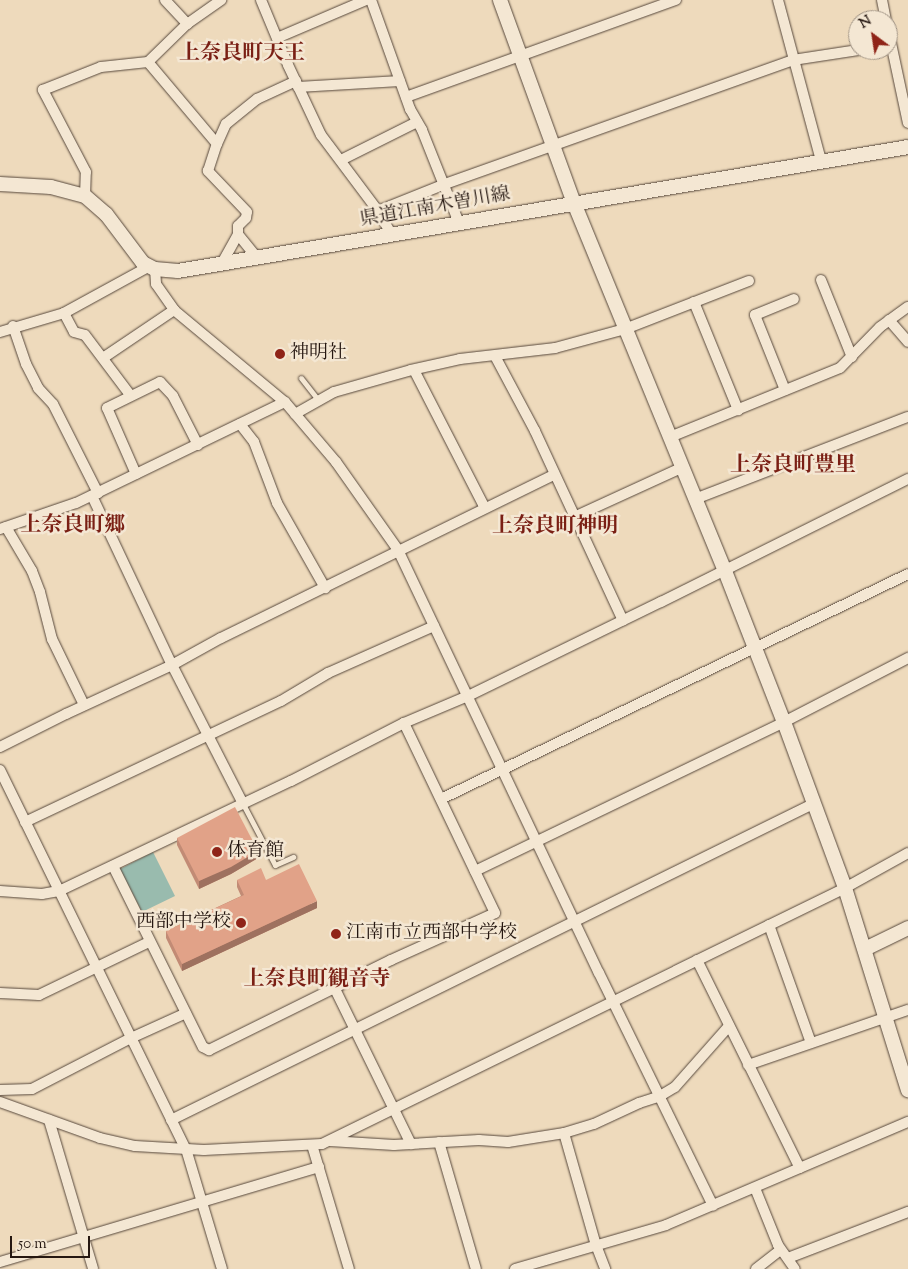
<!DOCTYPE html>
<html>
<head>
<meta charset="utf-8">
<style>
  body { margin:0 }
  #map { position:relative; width:908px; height:1269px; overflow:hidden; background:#eedabc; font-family:"Sorts Mill Goudy","Noto Serif JP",serif }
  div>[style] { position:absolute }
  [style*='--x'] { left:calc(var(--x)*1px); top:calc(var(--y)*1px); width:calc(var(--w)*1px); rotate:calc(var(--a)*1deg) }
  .water>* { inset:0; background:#99bbae }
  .roads { filter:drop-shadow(0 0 1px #57483c) drop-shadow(0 0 1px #57483c) }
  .lane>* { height:5px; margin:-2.5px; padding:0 2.5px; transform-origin:2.5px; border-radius:2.5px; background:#f4e7d3 }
  .street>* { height:10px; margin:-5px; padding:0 5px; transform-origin:5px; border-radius:5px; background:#f4e7d3 }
  .secondary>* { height:14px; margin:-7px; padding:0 7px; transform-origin:7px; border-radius:7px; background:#f4e7d3 }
  .wall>* { inset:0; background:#c28b75 }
  .shaded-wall>* { inset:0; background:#9e715f }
  .building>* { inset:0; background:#e1a288 }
  .dots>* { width:14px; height:14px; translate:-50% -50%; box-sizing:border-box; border:2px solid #f4e7d3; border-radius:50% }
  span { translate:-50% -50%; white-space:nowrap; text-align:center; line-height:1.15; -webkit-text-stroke:5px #f4e7d3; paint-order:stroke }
  .street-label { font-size:19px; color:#251711 }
  .poi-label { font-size:19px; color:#251711 }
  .left { translate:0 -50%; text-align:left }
  .right { translate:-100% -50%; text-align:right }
  .quarter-label { font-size:21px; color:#7a1f14; font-weight:700 }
  .north { position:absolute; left:848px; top:10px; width:50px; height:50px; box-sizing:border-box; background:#f4e7d3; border:1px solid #a19485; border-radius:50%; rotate:329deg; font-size:14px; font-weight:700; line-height:20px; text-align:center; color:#251711 }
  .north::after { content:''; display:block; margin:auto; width:18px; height:22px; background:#8f2418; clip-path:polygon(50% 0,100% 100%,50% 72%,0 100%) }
  .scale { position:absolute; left:10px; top:1236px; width:80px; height:22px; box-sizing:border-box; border:2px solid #251711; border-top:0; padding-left:6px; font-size:15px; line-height:18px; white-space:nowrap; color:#251711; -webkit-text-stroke:4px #f4e7d3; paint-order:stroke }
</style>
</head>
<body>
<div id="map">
  <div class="water">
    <i style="clip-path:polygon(153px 852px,175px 896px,142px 912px,120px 869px)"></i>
  </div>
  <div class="roads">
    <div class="lane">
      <i style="--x:301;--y:378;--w:29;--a:52"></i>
      <i style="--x:243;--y:804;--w:69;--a:62.3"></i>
      <i style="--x:275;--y:865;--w:20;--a:-24"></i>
    </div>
    <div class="street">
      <i style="--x:165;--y:0;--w:33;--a:47"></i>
      <i style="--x:261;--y:0;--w:70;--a:67.4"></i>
      <i style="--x:288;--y:65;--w:77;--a:64.8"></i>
      <i style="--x:321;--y:135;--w:95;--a:53.1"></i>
      <i style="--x:378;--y:211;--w:28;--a:60"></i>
      <i style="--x:371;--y:0;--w:116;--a:70.3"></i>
      <i style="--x:410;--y:109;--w:24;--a:60"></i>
      <i style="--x:422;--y:130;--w:100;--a:68.3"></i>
      <i style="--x:778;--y:0;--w:167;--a:75"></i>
      <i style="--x:882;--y:0;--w:20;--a:79"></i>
      <i style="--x:888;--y:29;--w:96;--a:78"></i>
      <i style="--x:277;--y:38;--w:97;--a:-23.1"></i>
      <i style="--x:148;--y:62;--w:107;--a:49.9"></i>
      <i style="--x:298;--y:87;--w:102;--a:-3.4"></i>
      <i style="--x:406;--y:97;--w:287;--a:-19.8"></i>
      <i style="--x:341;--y:160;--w:85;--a:-26.6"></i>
      <i style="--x:85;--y:196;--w:24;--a:-88"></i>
      <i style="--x:86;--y:172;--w:93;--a:-117.7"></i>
      <i style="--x:43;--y:90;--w:62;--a:-21.6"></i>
      <i style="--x:101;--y:67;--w:47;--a:-6.1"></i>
      <i style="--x:148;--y:62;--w:54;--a:-44.3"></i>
      <i style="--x:187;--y:24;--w:42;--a:-35.2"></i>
      <i style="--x:378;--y:211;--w:72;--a:-21.9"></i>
      <i style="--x:445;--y:184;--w:369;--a:-19.6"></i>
      <i style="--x:793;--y:60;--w:66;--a:-8.7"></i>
      <i style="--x:258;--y:259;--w:32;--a:-129"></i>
      <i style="--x:238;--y:234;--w:8;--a:-90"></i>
      <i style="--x:238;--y:226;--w:11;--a:-45"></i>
      <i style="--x:246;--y:218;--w:6;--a:-81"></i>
      <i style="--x:247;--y:212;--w:57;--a:-133.6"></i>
      <i style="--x:208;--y:171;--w:28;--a:-72"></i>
      <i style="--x:217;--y:144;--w:22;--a:-66"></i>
      <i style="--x:226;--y:124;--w:40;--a:-39"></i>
      <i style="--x:257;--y:99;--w:43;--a:-24.8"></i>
      <i style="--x:221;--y:265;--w:35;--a:-61"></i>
      <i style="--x:155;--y:269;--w:15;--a:86"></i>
      <i style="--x:156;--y:284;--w:32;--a:55"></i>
      <i style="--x:174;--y:310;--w:144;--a:39.7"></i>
      <i style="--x:285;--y:402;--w:79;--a:49.6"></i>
      <i style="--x:336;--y:462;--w:108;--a:54.8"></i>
      <i style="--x:398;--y:550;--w:468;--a:64.6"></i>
      <i style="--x:599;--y:973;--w:259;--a:63.9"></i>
      <i style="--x:821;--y:280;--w:83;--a:68.1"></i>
      <i style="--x:694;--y:302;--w:117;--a:67.8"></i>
      <i style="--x:64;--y:313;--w:21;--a:62"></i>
      <i style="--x:74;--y:332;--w:11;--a:15"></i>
      <i style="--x:85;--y:335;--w:76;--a:53"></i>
      <i style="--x:889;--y:320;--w:29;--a:49"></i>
      <i style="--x:13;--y:326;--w:40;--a:71.1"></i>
      <i style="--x:26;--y:364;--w:27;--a:63"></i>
      <i style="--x:38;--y:388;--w:22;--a:47"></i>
      <i style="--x:53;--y:404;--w:100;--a:63.2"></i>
      <i style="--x:0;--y:332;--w:67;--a:-16.5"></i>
      <i style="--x:64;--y:313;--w:96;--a:-28.7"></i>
      <i style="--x:495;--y:356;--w:85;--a:61.9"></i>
      <i style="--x:535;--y:431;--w:209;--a:65.1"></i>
      <i style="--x:103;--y:358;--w:86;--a:-34.1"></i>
      <i style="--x:414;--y:370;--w:155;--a:62.8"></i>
      <i style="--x:785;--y:390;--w:81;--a:-111.8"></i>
      <i style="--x:755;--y:315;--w:42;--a:-22.3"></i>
      <i style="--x:295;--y:414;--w:45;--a:-29.4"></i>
      <i style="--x:334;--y:392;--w:80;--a:-15.9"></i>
      <i style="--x:411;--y:370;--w:50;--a:-12.7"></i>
      <i style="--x:460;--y:359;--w:96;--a:-6.6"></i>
      <i style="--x:555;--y:348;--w:73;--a:-15.2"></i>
      <i style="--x:625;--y:329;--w:133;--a:-21.2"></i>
      <i style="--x:240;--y:424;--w:23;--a:52"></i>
      <i style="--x:254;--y:442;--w:65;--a:69.3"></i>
      <i style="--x:277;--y:503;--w:98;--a:60.5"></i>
      <i style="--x:670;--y:437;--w:183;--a:-22.1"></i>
      <i style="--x:840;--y:368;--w:57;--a:-45.7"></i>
      <i style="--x:880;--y:327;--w:34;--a:-36"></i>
      <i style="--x:136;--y:474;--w:72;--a:-113.7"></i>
      <i style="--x:107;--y:408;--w:59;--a:-26.1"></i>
      <i style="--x:160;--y:382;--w:19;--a:47"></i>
      <i style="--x:173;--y:396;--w:55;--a:63"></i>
      <i style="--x:92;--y:496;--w:187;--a:64.7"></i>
      <i style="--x:172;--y:665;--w:156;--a:62.9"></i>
      <i style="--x:695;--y:499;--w:228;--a:-21.1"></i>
      <i style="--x:574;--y:517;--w:118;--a:-24.6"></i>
      <i style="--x:6;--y:527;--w:51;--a:59.4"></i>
      <i style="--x:32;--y:571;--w:22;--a:69"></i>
      <i style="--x:40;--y:592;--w:49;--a:75.7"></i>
      <i style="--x:52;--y:639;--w:73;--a:64.1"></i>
      <i style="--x:0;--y:529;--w:80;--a:-18.9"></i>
      <i style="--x:76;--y:503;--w:232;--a:-25.8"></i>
      <i style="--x:0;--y:747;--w:74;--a:-26.6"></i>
      <i style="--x:66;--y:714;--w:117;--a:-24.8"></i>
      <i style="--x:172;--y:665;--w:56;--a:-28.9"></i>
      <i style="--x:221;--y:638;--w:371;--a:-26.1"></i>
      <i style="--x:0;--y:770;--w:422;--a:63.9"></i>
      <i style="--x:186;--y:1149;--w:125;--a:73.3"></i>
      <i style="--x:441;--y:799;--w:518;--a:-25.72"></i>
      <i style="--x:25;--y:822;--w:283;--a:-25.3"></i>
      <i style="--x:281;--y:701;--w:55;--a:-30.8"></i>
      <i style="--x:328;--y:673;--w:116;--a:-23.9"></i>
      <i style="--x:113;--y:866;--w:202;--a:63.6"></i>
      <i style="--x:203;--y:1047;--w:7;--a:27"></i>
      <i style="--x:209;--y:1050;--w:203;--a:-26.3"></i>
      <i style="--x:391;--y:960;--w:114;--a:-24.3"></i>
      <i style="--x:495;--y:913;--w:211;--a:-115.6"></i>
      <i style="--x:475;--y:871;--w:343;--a:-25.7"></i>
      <i style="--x:784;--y:722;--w:140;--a:-27.3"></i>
      <i style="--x:0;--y:891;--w:42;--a:4.1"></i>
      <i style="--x:42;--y:894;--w:17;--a:-10"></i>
      <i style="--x:59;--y:891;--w:257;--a:-25.4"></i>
      <i style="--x:291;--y:781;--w:127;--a:-27.2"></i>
      <i style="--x:404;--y:723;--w:69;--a:-22.9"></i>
      <i style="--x:468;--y:696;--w:215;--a:-26"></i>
      <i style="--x:661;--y:602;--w:276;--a:-26.5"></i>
      <i style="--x:769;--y:925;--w:125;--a:70.4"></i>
      <i style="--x:697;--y:960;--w:232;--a:63.7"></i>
      <i style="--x:335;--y:989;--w:173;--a:63.9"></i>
      <i style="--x:0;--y:993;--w:39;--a:3"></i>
      <i style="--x:39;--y:995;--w:122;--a:-25.7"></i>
      <i style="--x:748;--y:1065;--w:169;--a:-19"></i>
      <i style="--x:0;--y:1090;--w:32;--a:-2"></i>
      <i style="--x:32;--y:1089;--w:111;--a:-27.3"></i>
      <i style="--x:131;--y:1038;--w:60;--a:-24.4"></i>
      <i style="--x:0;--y:1102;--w:106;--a:19.8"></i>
      <i style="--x:100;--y:1138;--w:36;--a:13"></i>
      <i style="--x:135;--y:1146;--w:69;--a:3.3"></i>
      <i style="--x:204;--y:1150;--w:118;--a:-2.9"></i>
      <i style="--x:322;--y:1144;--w:582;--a:-26.08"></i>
      <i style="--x:845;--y:888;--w:72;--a:-29.1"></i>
      <i style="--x:49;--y:1120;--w:155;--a:73.5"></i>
      <i style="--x:171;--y:1120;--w:716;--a:-26.21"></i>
      <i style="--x:564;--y:1133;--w:116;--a:74.1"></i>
      <i style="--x:596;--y:1245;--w:26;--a:69"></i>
      <i style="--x:330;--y:1141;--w:64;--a:3.6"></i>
      <i style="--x:394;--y:1145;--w:85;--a:-3.4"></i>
      <i style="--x:479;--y:1140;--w:29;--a:4"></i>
      <i style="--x:508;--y:1142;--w:57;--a:-9.1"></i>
      <i style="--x:564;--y:1133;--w:31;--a:-17"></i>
      <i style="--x:594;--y:1124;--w:50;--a:-25"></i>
      <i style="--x:639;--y:1103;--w:22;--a:-18"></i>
      <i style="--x:660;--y:1096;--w:17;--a:-31"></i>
      <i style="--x:675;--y:1087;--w:81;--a:-48.5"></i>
      <i style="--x:439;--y:1142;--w:132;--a:73.8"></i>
      <i style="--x:312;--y:1145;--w:129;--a:73.4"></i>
      <i style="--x:755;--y:1188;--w:61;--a:68"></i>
      <i style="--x:778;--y:1245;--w:29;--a:55"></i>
      <i style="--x:788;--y:1258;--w:129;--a:-21"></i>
      <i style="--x:0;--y:1262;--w:333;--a:-16.6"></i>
      <i style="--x:515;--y:1269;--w:157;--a:-16.2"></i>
      <i style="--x:666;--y:1225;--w:263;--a:-23.1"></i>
      <i style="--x:756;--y:1269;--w:31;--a:-38"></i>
    </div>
    <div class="secondary">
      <i style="--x:500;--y:0;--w:216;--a:70"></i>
      <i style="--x:574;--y:203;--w:398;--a:67.7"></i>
      <i style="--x:725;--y:571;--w:162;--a:68.7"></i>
      <i style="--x:784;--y:722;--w:177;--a:69.8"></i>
      <i style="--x:845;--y:888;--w:212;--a:72.7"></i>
      <i style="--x:0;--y:184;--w:51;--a:3.4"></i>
      <i style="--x:51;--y:187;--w:35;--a:15"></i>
      <i style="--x:85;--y:196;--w:28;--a:41"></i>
      <i style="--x:106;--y:214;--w:61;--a:52.9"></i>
      <i style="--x:143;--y:263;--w:13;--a:27"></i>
      <i style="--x:155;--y:269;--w:23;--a:5"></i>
      <i style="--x:178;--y:271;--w:740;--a:-9.64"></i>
      <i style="--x:865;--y:949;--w:48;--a:-26"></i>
    </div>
  </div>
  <div class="wall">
    <i style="clip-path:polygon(177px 838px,258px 858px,231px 874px,199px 889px,177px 845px)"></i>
    <i style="clip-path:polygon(237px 880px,266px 880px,317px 908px,182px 971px,166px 938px,166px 931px,241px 896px,237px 887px)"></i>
  </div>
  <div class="shaded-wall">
    <i style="clip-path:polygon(258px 851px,258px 858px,231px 874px,199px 889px,199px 881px)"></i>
    <i style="clip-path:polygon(317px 901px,317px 908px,182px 971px,182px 964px)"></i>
  </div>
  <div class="building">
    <i style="clip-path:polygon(235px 807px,258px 851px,231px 867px,199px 881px,177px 838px)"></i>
    <i style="clip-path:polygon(299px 864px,317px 901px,182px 964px,166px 931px,244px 895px,237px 880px,261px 868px,266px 880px)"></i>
  </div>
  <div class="dots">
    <i style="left:280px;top:354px;background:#8f2418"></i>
    <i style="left:217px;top:852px;background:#8f2418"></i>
    <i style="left:241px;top:923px;background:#8f2418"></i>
    <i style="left:336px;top:934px;background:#8f2418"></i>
  </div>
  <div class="street-label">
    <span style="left:435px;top:208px;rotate:-10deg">県道江南木曽川線</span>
  </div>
  <div class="poi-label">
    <span class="left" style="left:290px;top:354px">神明社</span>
    <span class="left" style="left:227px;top:852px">体育館</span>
    <span class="right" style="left:231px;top:923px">西部中学校</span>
    <span class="left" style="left:346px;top:934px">江南市立西部中学校</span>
  </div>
  <div class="quarter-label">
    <span style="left:242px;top:54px">上奈良町天王</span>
    <span style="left:793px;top:466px">上奈良町豊里</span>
    <span style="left:73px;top:526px">上奈良町郷</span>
    <span style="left:555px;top:527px">上奈良町神明</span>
    <span style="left:317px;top:980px">上奈良町観音寺</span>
  </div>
  <div class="north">N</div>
  <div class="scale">50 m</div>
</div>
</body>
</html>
